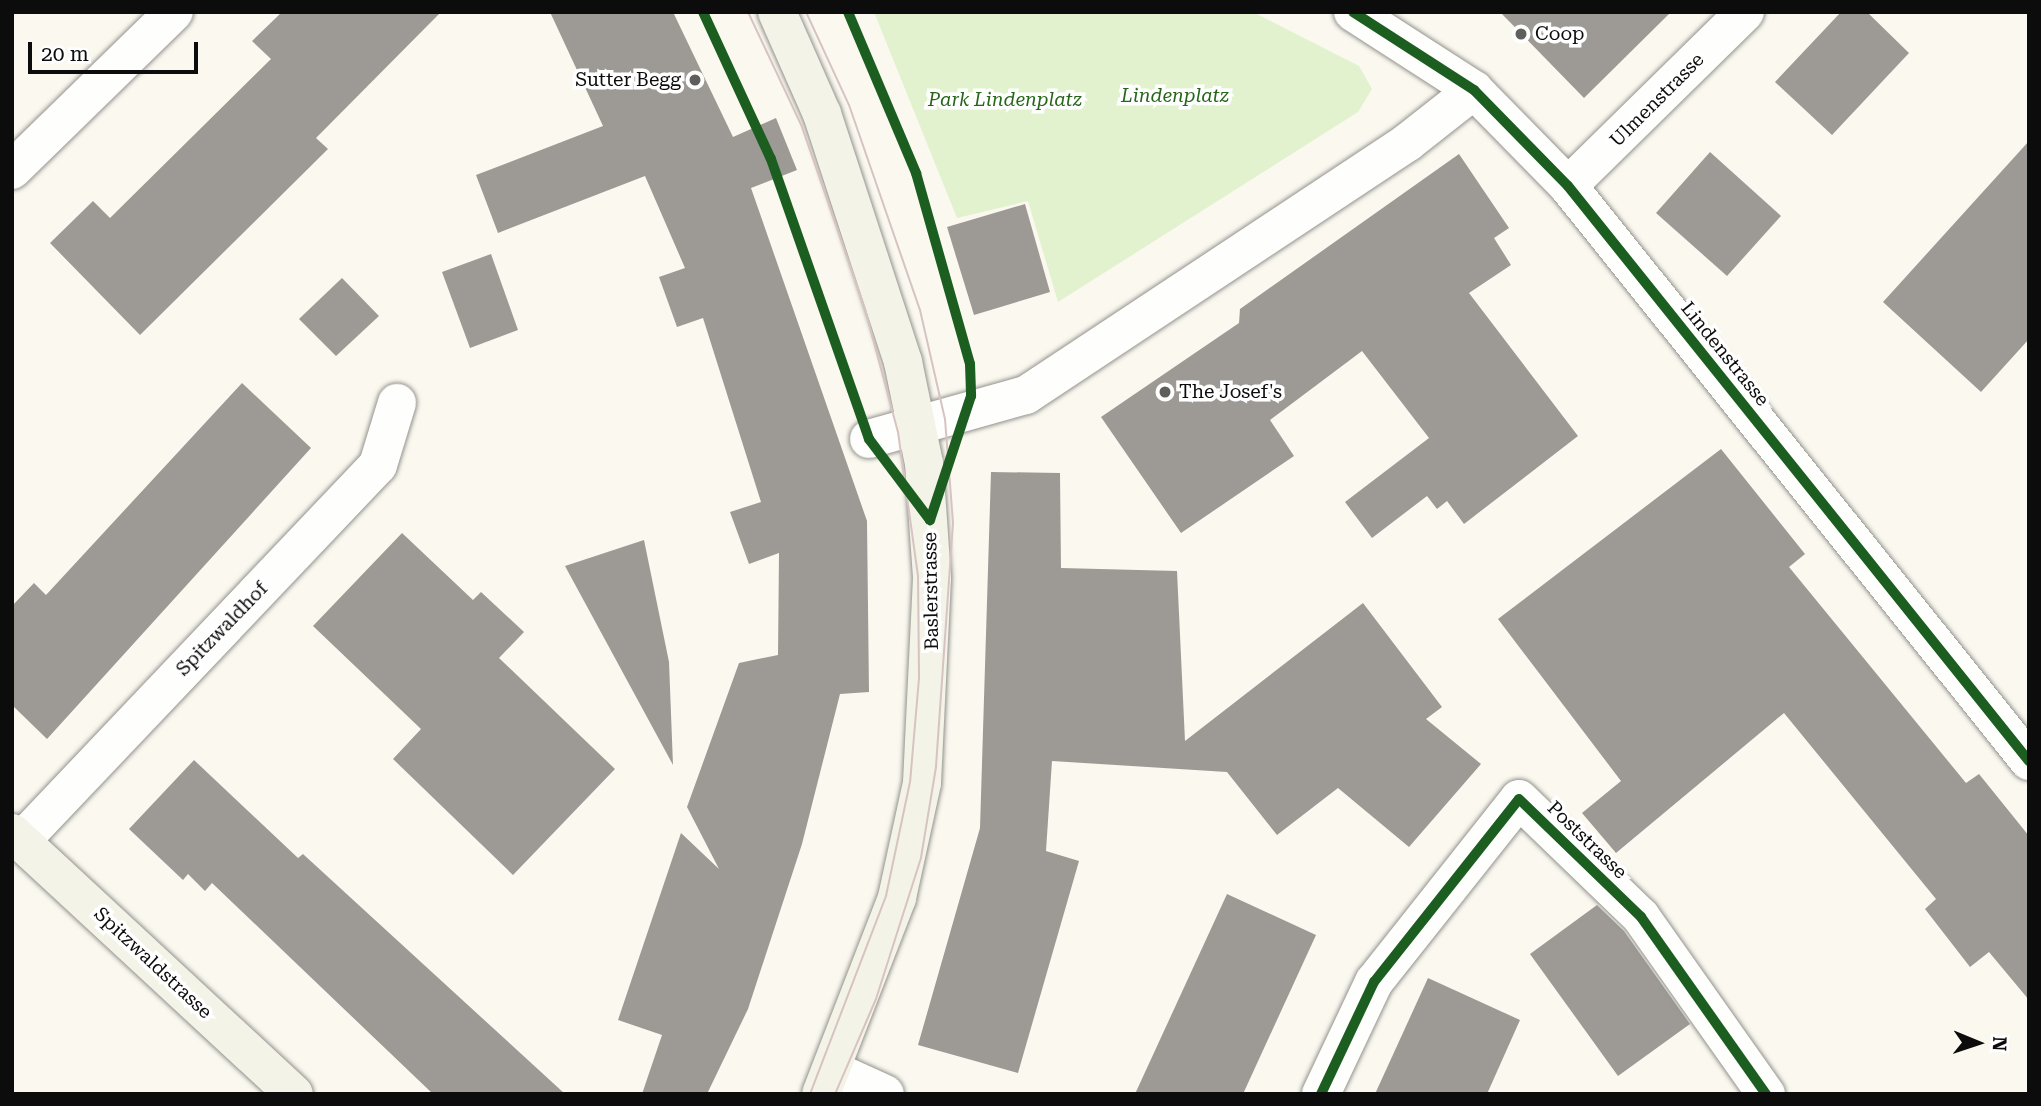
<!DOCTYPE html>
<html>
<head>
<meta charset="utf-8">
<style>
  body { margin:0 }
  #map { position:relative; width:2041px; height:1106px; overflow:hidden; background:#faf8ef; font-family:"Roboto Serif",serif }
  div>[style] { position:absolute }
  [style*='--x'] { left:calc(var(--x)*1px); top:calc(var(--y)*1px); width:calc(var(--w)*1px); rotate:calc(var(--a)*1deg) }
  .green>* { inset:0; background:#e2f1ce }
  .building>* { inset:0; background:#9d9a95 }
  .roads { filter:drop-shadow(0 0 2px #93928e) drop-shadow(0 0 2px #93928e) }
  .street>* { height:38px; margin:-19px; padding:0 19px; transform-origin:19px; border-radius:19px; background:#fefefd }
  .secondary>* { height:38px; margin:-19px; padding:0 19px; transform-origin:19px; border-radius:19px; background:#f4f3e8 }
  .tram>* { height:2px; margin:-1px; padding:0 1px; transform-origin:1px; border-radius:1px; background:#d7c3c2 }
  .cycleway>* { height:10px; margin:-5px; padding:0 5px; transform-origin:5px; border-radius:5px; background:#1b5e20 }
  .dots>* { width:19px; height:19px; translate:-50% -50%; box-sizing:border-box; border:4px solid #fff; border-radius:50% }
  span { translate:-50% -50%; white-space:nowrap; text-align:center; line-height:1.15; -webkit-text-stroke:7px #fff; paint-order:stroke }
  .poi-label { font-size:19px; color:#0c0c0c }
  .left { translate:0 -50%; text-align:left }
  .right { translate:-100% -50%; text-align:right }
  .park-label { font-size:19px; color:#27661a; font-style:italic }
  .street-label { font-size:19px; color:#0c0c0c }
  .frame { position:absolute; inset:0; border:14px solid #0c0c0c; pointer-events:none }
  .north { position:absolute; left:1943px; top:1008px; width:70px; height:70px; -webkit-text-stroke:5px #fff; paint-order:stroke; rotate:92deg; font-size:19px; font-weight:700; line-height:28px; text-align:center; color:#0c0c0c }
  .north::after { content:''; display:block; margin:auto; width:24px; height:32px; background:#0c0c0c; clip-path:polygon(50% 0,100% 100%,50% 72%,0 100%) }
  .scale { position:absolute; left:28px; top:42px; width:170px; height:32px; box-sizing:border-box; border:4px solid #0c0c0c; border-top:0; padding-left:9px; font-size:21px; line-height:24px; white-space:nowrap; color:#0c0c0c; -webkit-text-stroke:5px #fff; paint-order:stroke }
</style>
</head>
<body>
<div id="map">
  <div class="green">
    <i style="clip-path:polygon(874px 12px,1253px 12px,1359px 66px,1372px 89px,1358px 112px,1058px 302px,1028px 201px,957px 218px)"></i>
  </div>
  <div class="building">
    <i style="clip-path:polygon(282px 12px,441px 12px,316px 138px,328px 149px,140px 335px,50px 243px,93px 201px,110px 218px,271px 59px,252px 41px)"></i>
    <i style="clip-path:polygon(550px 12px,673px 12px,733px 137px,776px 118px,797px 170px,751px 188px,867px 521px,869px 692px,840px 694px,802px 844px,748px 1009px,707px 1094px,642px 1094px,662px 1035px,618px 1020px,681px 833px,719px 869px,687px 807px,739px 663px,778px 655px,779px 553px,749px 564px,730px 512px,761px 502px,703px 318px,677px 327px,659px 277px,685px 268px,645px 176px,498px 233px,476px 175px,603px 126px)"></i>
    <i style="clip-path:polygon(1500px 12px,1671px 12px,1584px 98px)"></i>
    <i style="clip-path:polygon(1841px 12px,1867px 12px,1909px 53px,1832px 135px,1775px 82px)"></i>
    <i style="clip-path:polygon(2029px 141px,2029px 339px,1981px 392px,1883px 302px)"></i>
    <i style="clip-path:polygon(1710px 152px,1781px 216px,1727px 276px,1656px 213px)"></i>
    <i style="clip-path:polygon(1459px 154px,1509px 228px,1494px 238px,1511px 265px,1469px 293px,1578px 436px,1464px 524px,1447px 501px,1437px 509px,1427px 496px,1372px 538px,1345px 502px,1429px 438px,1362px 351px,1270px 420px,1294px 456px,1181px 533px,1101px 417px,1239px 323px,1240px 309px)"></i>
    <i style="clip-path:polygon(1025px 204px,1050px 292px,974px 315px,947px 227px)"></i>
    <i style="clip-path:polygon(491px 254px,518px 330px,470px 348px,442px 272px)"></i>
    <i style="clip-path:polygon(342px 278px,379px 316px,336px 356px,299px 319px)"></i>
    <i style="clip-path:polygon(242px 383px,311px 448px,47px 739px,12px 705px,12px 606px,34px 583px,46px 595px)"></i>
    <i style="clip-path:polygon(1721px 449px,1805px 554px,1789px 567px,1966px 783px,1979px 774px,2029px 836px,2029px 1000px,1989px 952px,1970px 967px,1925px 909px,1936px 899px,1784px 713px,1616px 853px,1582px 813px,1621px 781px,1498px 619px)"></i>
    <i style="clip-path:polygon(991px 472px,1060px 473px,1061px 568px,1177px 571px,1185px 741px,1363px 603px,1442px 707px,1426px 719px,1481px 764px,1409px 847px,1338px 788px,1277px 835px,1227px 772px,1052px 761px,1046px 851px,1079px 861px,1018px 1073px,918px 1045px,980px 828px)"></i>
    <i style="clip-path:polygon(402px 533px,473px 600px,481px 592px,524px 632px,499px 658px,615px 769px,513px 875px,393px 759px,421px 729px,313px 626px)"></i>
    <i style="clip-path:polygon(644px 540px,669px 662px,673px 765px,565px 566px)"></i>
    <i style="clip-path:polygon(194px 760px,298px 858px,303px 854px,565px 1094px,433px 1094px,212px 883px,205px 891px,188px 874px,183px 880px,129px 829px)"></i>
    <i style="clip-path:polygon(1227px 894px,1316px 935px,1243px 1094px,1135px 1094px)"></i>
    <i style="clip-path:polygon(1597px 905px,1624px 931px,1690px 1024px,1618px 1076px,1530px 954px)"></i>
    <i style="clip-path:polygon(1428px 978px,1520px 1020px,1487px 1094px,1375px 1094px)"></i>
  </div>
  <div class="roads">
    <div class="street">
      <i style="--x:1353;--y:12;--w:144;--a:32.8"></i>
      <i style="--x:1474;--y:90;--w:134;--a:45.6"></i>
      <i style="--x:1568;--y:186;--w:737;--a:51.28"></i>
      <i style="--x:12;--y:170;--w:226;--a:-44.3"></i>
      <i style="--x:1568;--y:186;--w:248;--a:-44.5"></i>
      <i style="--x:869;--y:439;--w:163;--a:-15.7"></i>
      <i style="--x:1026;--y:395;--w:458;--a:-33.5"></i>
      <i style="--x:1408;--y:142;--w:84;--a:-38.2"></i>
      <i style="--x:21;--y:841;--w:518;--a:-46.48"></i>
      <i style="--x:378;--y:465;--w:65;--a:-73"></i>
      <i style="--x:832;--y:1070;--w:58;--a:24.4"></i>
      <i style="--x:1321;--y:1094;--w:124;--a:-64.7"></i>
      <i style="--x:1374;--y:982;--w:233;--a:-51.6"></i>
      <i style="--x:1519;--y:799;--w:170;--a:44"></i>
      <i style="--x:1641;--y:917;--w:217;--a:54.8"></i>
    </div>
    <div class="secondary">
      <i style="--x:777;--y:12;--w:111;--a:66.2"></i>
      <i style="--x:822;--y:114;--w:261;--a:71.9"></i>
      <i style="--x:903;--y:362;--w:103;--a:78.3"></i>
      <i style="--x:924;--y:463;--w:115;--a:86"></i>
      <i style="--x:932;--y:578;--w:205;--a:92.8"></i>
      <i style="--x:922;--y:783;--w:118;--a:102.3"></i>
      <i style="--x:897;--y:898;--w:210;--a:111.2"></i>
      <i style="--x:12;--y:833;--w:384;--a:42.8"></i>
    </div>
  </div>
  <div class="tram">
    <i style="--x:748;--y:12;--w:127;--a:64.8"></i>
    <i style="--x:802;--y:127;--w:193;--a:70.9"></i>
    <i style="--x:865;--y:309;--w:127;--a:75"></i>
    <i style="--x:898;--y:432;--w:146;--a:82.1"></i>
    <i style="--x:918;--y:577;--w:101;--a:89.4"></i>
    <i style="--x:919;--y:678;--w:104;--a:94.9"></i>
    <i style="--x:910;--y:782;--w:116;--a:101.9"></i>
    <i style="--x:886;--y:896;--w:212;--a:111"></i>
    <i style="--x:806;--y:12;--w:102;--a:65.2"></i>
    <i style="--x:849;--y:105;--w:217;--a:70.9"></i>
    <i style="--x:920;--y:310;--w:112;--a:77.1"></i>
    <i style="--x:945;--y:419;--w:104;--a:85.6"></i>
    <i style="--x:953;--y:523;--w:245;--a:94"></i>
    <i style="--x:936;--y:767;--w:92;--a:99.4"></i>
    <i style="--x:921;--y:858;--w:148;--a:107.7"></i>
    <i style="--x:876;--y:999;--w:103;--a:113.3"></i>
  </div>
  <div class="cycleway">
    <i style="--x:703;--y:12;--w:162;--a:65.2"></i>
    <i style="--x:771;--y:159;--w:297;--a:70.7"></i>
    <i style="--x:869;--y:439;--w:101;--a:53"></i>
    <i style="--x:848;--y:12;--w:175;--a:67.1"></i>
    <i style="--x:916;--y:173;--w:198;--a:74.2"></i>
    <i style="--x:970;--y:364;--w:32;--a:88"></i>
    <i style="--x:971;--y:396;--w:131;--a:108.3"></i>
    <i style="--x:1353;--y:12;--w:144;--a:32.8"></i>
    <i style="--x:1474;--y:90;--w:134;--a:45.6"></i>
    <i style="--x:1568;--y:186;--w:737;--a:51.28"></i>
    <i style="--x:1321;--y:1094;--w:124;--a:-64.7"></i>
    <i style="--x:1374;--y:982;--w:233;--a:-51.6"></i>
    <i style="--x:1519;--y:799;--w:170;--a:44"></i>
    <i style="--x:1641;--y:917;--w:217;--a:54.8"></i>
  </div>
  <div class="dots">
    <i style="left:1521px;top:34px;background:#5f5f5b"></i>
    <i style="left:695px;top:80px;background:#5f5f5b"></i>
    <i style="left:1165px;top:392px;background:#5f5f5b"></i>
  </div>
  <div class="poi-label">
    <span class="left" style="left:1535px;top:34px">Coop</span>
    <span class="right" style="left:681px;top:80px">Sutter Begg</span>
    <span class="left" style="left:1179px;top:392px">The Josef's</span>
  </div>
  <div class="park-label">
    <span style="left:1175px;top:96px">Lindenplatz</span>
    <span style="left:1005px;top:100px">Park Lindenplatz</span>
  </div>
  <div class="street-label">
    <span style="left:1657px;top:100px;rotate:-45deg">Ulmenstrasse</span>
    <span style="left:1725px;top:354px;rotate:51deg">Lindenstrasse</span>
    <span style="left:931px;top:591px;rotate:-91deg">Baslerstrasse</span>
    <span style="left:222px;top:629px;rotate:-46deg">Spitzwaldhof</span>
    <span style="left:1587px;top:840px;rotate:44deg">Poststrasse</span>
    <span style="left:153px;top:963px;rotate:43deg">Spitzwaldstrasse</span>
  </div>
  <div class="frame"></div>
  <div class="north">N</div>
  <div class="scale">20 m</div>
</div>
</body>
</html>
